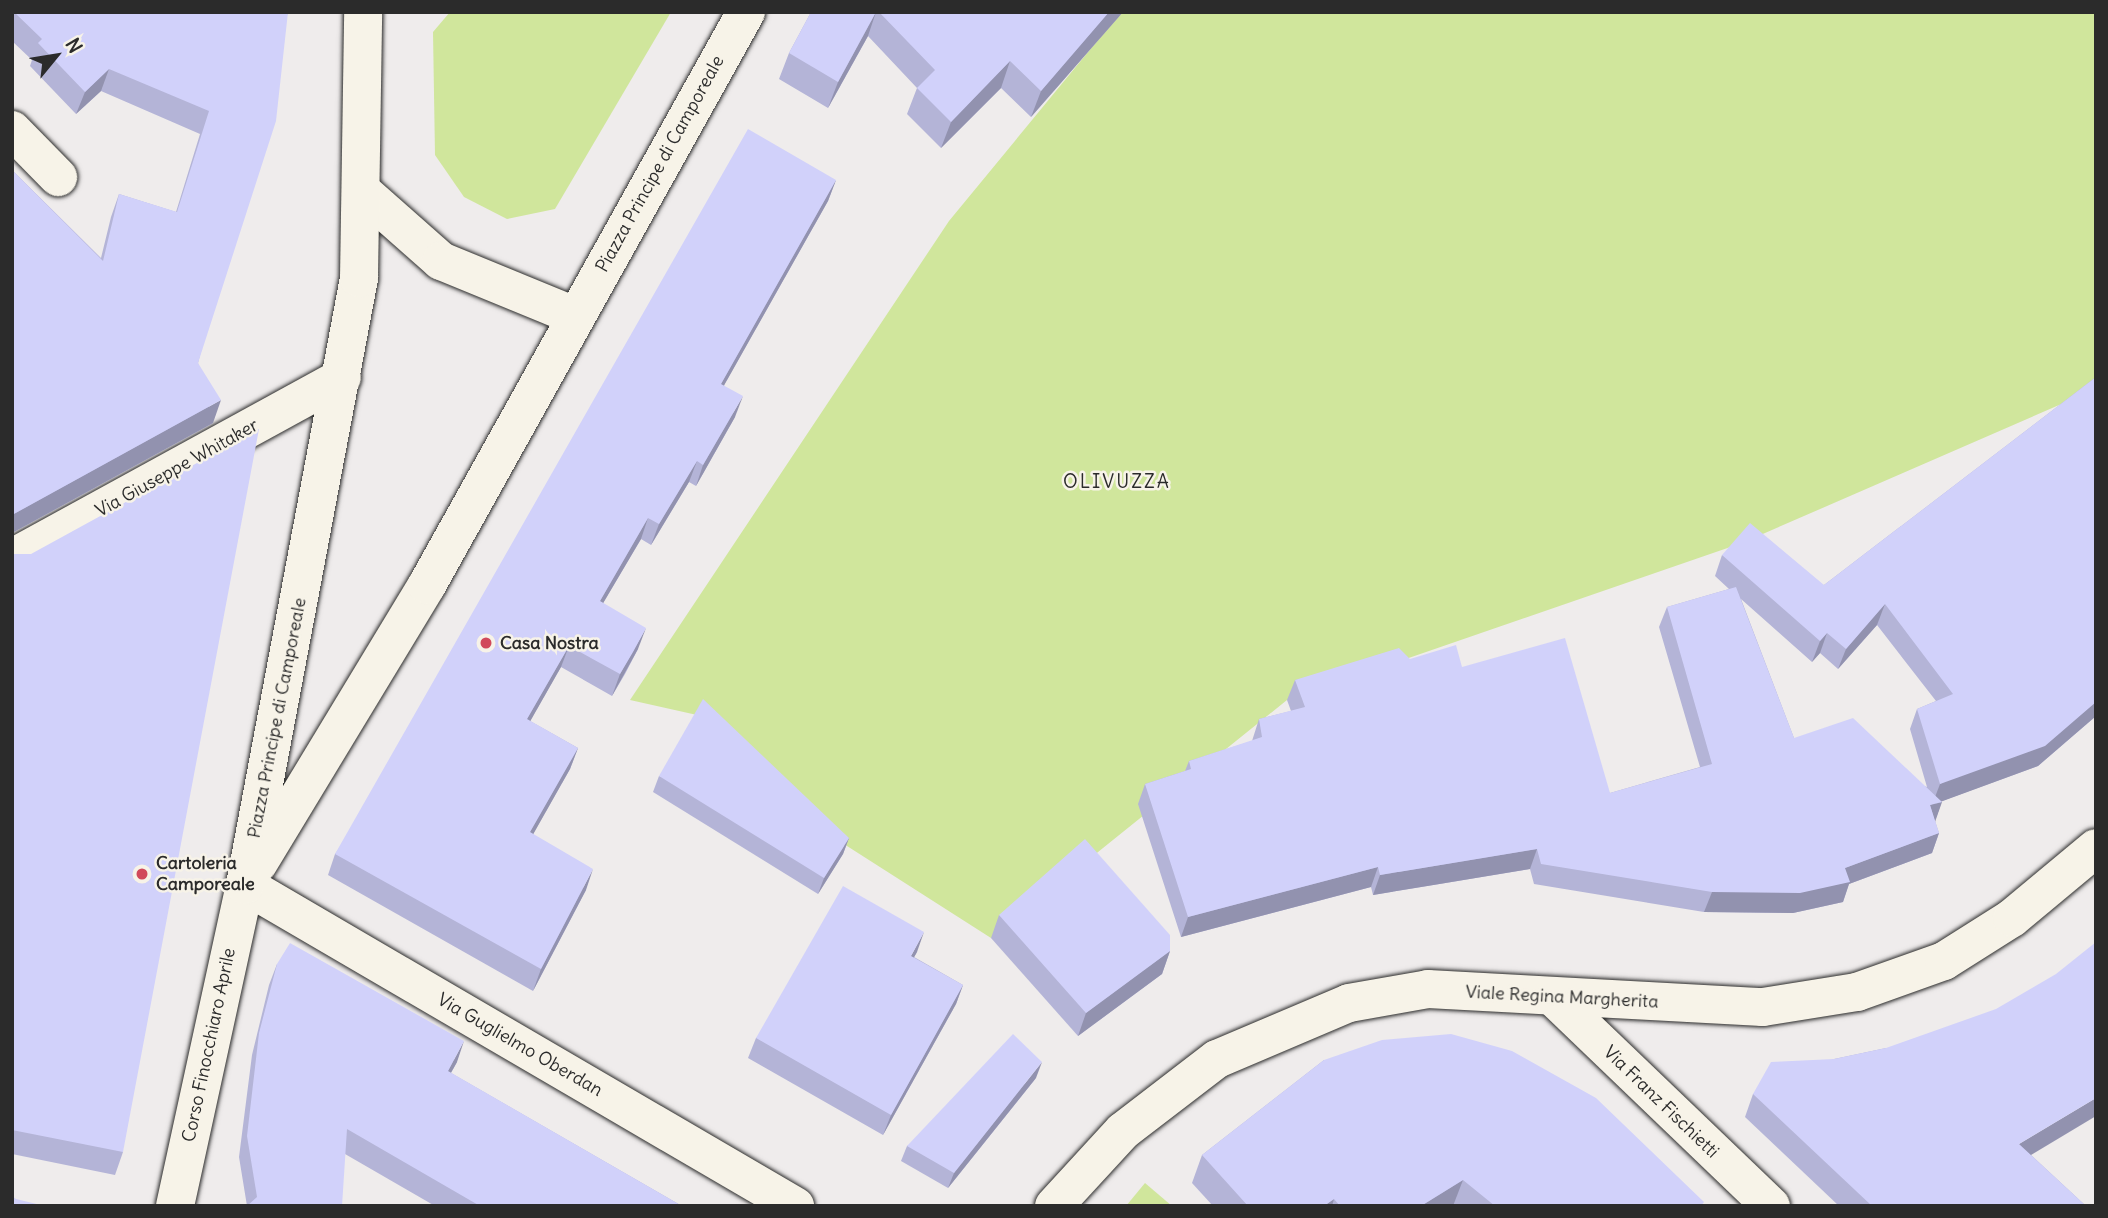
<!DOCTYPE html>
<html>
<head>
<meta charset="utf-8">
<style>
  body { margin:0 }
  #map { position:relative; width:2108px; height:1218px; overflow:hidden; background:#efecec; font-family:Delius,sans-serif }
  div>[style] { position:absolute }
  [style*='--x'] { left:calc(var(--x)*1px); top:calc(var(--y)*1px); width:calc(var(--w)*1px); rotate:calc(var(--a)*1deg) }
  .green>* { inset:0; background:#d0e69c }
  .roads { filter:drop-shadow(0 0 2px #2b2b2b) drop-shadow(0 0 2px #2b2b2b) }
  .minor>* { height:38px; margin:-19px; padding:0 19px; transform-origin:19px; border-radius:19px; background:#f7f3e8 }
  .wall>* { inset:0; background:#b4b4d7 }
  .shaded-wall>* { inset:0; background:#9292af }
  .building>* { inset:0; background:#d1d1fa }
  .dots>* { width:19px; height:19px; translate:-50% -50%; box-sizing:border-box; border:4px solid #f7f3e8; border-radius:50% }
  span { translate:-50% -50%; white-space:nowrap; text-align:center; line-height:1.15; -webkit-text-stroke:5px #f7f3e8; paint-order:stroke }
  .street-label { font-size:18px; color:#2b2b2b }
  .poi-label { font-size:18px; color:#2b2b2b; font-weight:700 }
  .left { translate:0 -50%; text-align:left }
  .neighbourhood-label { font-size:19px; color:#2b2b2b; letter-spacing:2px }
  .frame { position:absolute; inset:0; border:14px solid #2b2b2b; pointer-events:none }
  .north { position:absolute; left:21px; top:21px; width:70px; height:70px; -webkit-text-stroke:5px #f7f3e8; paint-order:stroke; rotate:60deg; font-size:19px; font-weight:700; line-height:28px; text-align:center; color:#2b2b2b }
  .north::after { content:''; display:block; margin:auto; width:24px; height:32px; background:#2b2b2b; clip-path:polygon(50% 0,100% 100%,50% 72%,0 100%) }
</style>
</head>
<body>
<div id="map">
  <div class="green">
    <i style="clip-path:polygon(450px 12px,671px 12px,555px 209px,507px 219px,464px 197px,435px 155px,433px 32px)"></i>
    <i style="clip-path:polygon(1121px 12px,2096px 12px,2096px 389px,1742px 543px,1287px 700px,991px 938px,811px 823px,697px 715px,630px 700px,949px 221px)"></i>
    <i style="clip-path:polygon(1145px 1183px,1172px 1206px,1126px 1206px)"></i>
  </div>
  <div class="roads">
    <div class="minor">
      <i style="--x:12;--y:130;--w:66;--a:45.6"></i>
      <i style="--x:363;--y:192;--w:104;--a:41.5"></i>
      <i style="--x:441;--y:261;--w:145;--a:22.3"></i>
      <i style="--x:12;--y:558;--w:376;--a:-28.7"></i>
      <i style="--x:258;--y:864;--w:326;--a:-58.8"></i>
      <i style="--x:427;--y:585;--w:656;--a:-60.89"></i>
      <i style="--x:245;--y:885;--w:637;--a:30.27"></i>
      <i style="--x:1553;--y:997;--w:302;--a:43.8"></i>
      <i style="--x:175;--y:1206;--w:329;--a:-77.7"></i>
      <i style="--x:245;--y:885;--w:618;--a:-79.36"></i>
      <i style="--x:359;--y:278;--w:266;--a:-89.1"></i>
      <i style="--x:1054;--y:1206;--w:102;--a:-47.4"></i>
      <i style="--x:1123;--y:1131;--w:118;--a:-37.5"></i>
      <i style="--x:1217;--y:1059;--w:143;--a:-23"></i>
      <i style="--x:1349;--y:1003;--w:80;--a:-10"></i>
      <i style="--x:1428;--y:989;--w:335;--a:3.1"></i>
      <i style="--x:1763;--y:1007;--w:95;--a:-9.1"></i>
      <i style="--x:1857;--y:992;--w:92;--a:-19.6"></i>
      <i style="--x:1944;--y:961;--w:80;--a:-32.3"></i>
      <i style="--x:2012;--y:918;--w:109;--a:-39.8"></i>
    </div>
  </div>
  <div class="wall">
    <i style="clip-path:polygon(12px 12px,288px 12px,198px 363px,213px 423px,12px 533px,12px 170px,101px 258px,111px 217px,119px 194px,176px 212px,200px 134px,101px 91px,76px 114px,30px 66px,32px 60px,12px 41px)"></i>
    <i style="clip-path:polygon(811px 12px,1123px 12px,1031px 117px,1001px 88px,941px 148px,907px 114px,917px 88px,868px 36px,828px 108px,779px 79px,789px 53px)"></i>
    <i style="clip-path:polygon(836px 180px,828px 201px,724px 385px,735px 417px,696px 486px,689px 482px,651px 545px,641px 539px,603px 603px,638px 649px,625px 674px,612px 696px,561px 667px,530px 721px,578px 748px,570px 769px,533px 834px,586px 890px,533px 991px,328px 875px,335px 854px)"></i>
    <i style="clip-path:polygon(evenodd,2096px 377px,2096px 716px,2038px 766px,1942px 801px,1935px 821px,1939px 833px,1932px 853px,1849px 884px,1843px 902px,1793px 913px,1704px 912px,1534px 884px,1530px 869px,1373px 895px,1371px 887px,1181px 937px,1138px 804px,1145px 784px,1185px 771px,1189px 761px,1252px 741px,1259px 719px,1291px 711px,1287px 700px,1295px 680px,1410px 659px,1462px 667px,1610px 793px,1700px 767px,1659px 627px,1667px 607px,1729px 589px,1715px 576px,1722px 555px,1824px 585px,2096px 377px,1741px 599px,1812px 662px,1820px 653px,1838px 669px,1877px 625px,1936px 701px,1917px 709px,1910px 729px,1927px 787px,1794px 738px,1741px 599px)"></i>
    <i style="clip-path:polygon(12px 554px,123px 1152px,115px 1175px,12px 1154px)"></i>
    <i style="clip-path:polygon(659px 776px,849px 838px,843px 854px,818px 894px,653px 792px)"></i>
    <i style="clip-path:polygon(999px 915px,1170px 951px,1162px 974px,1078px 1036px,991px 938px)"></i>
    <i style="clip-path:polygon(917px 952px,914px 957px,963px 985px,956px 1004px,883px 1135px,748px 1058px,756px 1038px)"></i>
    <i style="clip-path:polygon(277px 964px,457px 1062px,451px 1073px,682px 1206px,435px 1206px,345px 1154px,247px 1206px,239px 1157px,252px 1055px,269px 985px)"></i>
    <i style="clip-path:polygon(1886px 1048px,2031px 1155px,2086px 1206px,1839px 1206px,1745px 1117px,1753px 1094px,1834px 1059px)"></i>
    <i style="clip-path:polygon(1324px 1060px,1703px 1206px,1213px 1206px,1192px 1183px,1202px 1155px)"></i>
    <i style="clip-path:polygon(1036px 1078px,948px 1188px,901px 1161px,907px 1146px)"></i>
  </div>
  <div class="shaded-wall">
    <i style="clip-path:polygon(876px 12px,868px 36px,828px 108px,838px 82px)"></i>
    <i style="clip-path:polygon(1109px 12px,1123px 12px,1031px 117px,1041px 91px)"></i>
    <i style="clip-path:polygon(1010px 61px,1001px 88px,941px 148px,951px 122px)"></i>
    <i style="clip-path:polygon(109px 69px,101px 91px,76px 114px,85px 92px)"></i>
    <i style="clip-path:polygon(836px 180px,828px 201px,713px 405px,721px 384px)"></i>
    <i style="clip-path:polygon(743px 396px,735px 417px,696px 486px,703px 465px)"></i>
    <i style="clip-path:polygon(221px 400px,213px 423px,12px 533px,12px 515px)"></i>
    <i style="clip-path:polygon(697px 461px,689px 482px,651px 545px,659px 524px)"></i>
    <i style="clip-path:polygon(648px 518px,641px 539px,592px 622px,600px 601px)"></i>
    <i style="clip-path:polygon(1885px 604px,1877px 625px,1838px 669px,1846px 649px)"></i>
    <i style="clip-path:polygon(646px 628px,638px 649px,612px 696px,620px 674px)"></i>
    <i style="clip-path:polygon(1827px 633px,1820px 653px,1812px 662px,1820px 641px)"></i>
    <i style="clip-path:polygon(569px 646px,561px 667px,519px 741px,527px 719px)"></i>
    <i style="clip-path:polygon(2096px 702px,2096px 716px,2038px 766px,1932px 805px,1940px 784px)"></i>
    <i style="clip-path:polygon(578px 748px,570px 769px,522px 854px,530px 832px)"></i>
    <i style="clip-path:polygon(1942px 802px,1935px 822px,1930px 805px)"></i>
    <i style="clip-path:polygon(1939px 833px,1932px 853px,1849px 884px,1843px 902px,1793px 913px,1704px 912px,1712px 892px,1845px 868px)"></i>
    <i style="clip-path:polygon(849px 838px,843px 854px,818px 894px,824px 878px)"></i>
    <i style="clip-path:polygon(1537px 849px,1530px 869px,1373px 895px,1380px 875px)"></i>
    <i style="clip-path:polygon(1378px 867px,1371px 887px,1181px 937px,1188px 917px)"></i>
    <i style="clip-path:polygon(593px 869px,586px 890px,533px 991px,541px 969px)"></i>
    <i style="clip-path:polygon(924px 932px,917px 952px,904px 975px,911px 956px)"></i>
    <i style="clip-path:polygon(1170px 951px,1162px 974px,1078px 1036px,1086px 1013px)"></i>
    <i style="clip-path:polygon(963px 985px,956px 1004px,883px 1135px,891px 1115px)"></i>
    <i style="clip-path:polygon(464px 1041px,457px 1062px,440px 1092px,448px 1071px)"></i>
    <i style="clip-path:polygon(1042px 1062px,1036px 1078px,948px 1188px,954px 1173px)"></i>
    <i style="clip-path:polygon(2096px 1098px,2096px 1116px,2011px 1167px,2019px 1144px)"></i>
    <i style="clip-path:polygon(1463px 1180px,1453px 1206px,1421px 1206px)"></i>
    <i style="clip-path:polygon(1334px 1199px,1332px 1206px,1324px 1206px)"></i>
  </div>
  <div class="building">
    <i style="clip-path:polygon(14px 12px,288px 12px,276px 121px,198px 363px,221px 400px,12px 515px,12px 170px,103px 261px,119px 194px,177px 212px,209px 111px,109px 69px,85px 92px,38px 43px,42px 39px)"></i>
    <i style="clip-path:polygon(811px 12px,876px 12px,838px 82px,789px 53px)"></i>
    <i style="clip-path:polygon(879px 12px,1109px 12px,1041px 91px,1010px 61px,951px 122px,917px 88px,935px 70px)"></i>
    <i style="clip-path:polygon(748px 129px,836px 180px,721px 384px,743px 396px,703px 465px,697px 461px,659px 524px,648px 518px,600px 601px,646px 628px,633px 652px,620px 674px,569px 646px,527px 719px,578px 748px,530px 832px,593px 869px,541px 969px,335px 854px)"></i>
    <i style="clip-path:polygon(2096px 377px,2096px 702px,2045px 746px,1940px 784px,1917px 709px,1953px 694px,1885px 604px,1846px 649px,1827px 633px,1820px 641px,1722px 555px,1750px 523px,1824px 585px)"></i>
    <i style="clip-path:polygon(259px 429px,123px 1152px,12px 1130px,12px 554px,31px 554px)"></i>
    <i style="clip-path:polygon(1736px 587px,1794px 738px,1853px 718px,1942px 802px,1930px 805px,1939px 833px,1845px 868px,1850px 882px,1800px 893px,1712px 892px,1541px 864px,1537px 849px,1380px 875px,1378px 867px,1188px 917px,1145px 784px,1191px 769px,1189px 761px,1262px 737px,1259px 719px,1305px 707px,1295px 680px,1399px 648px,1410px 659px,1456px 645px,1462px 667px,1565px 638px,1610px 793px,1712px 764px,1667px 607px)"></i>
    <i style="clip-path:polygon(703px 699px,849px 838px,824px 878px,659px 776px)"></i>
    <i style="clip-path:polygon(1085px 839px,1170px 935px,1170px 951px,1086px 1013px,999px 915px)"></i>
    <i style="clip-path:polygon(843px 886px,924px 932px,911px 956px,963px 985px,891px 1115px,756px 1038px)"></i>
    <i style="clip-path:polygon(2096px 942px,2096px 1098px,2019px 1144px,2086px 1206px,1872px 1206px,1753px 1094px,1771px 1062px,1834px 1059px,1886px 1048px,1996px 1009px,2056px 974px)"></i>
    <i style="clip-path:polygon(290px 943px,464px 1041px,448px 1071px,682px 1206px,480px 1206px,347px 1129px,342px 1206px,247px 1206px,257px 1197px,247px 1136px,259px 1033px,277px 964px)"></i>
    <i style="clip-path:polygon(1013px 1034px,1042px 1062px,954px 1173px,907px 1146px)"></i>
    <i style="clip-path:polygon(1451px 1034px,1512px 1051px,1596px 1098px,1704px 1202px,1701px 1206px,1495px 1206px,1463px 1180px,1421px 1206px,1340px 1206px,1334px 1199px,1324px 1206px,1248px 1206px,1202px 1155px,1324px 1060px,1382px 1040px)"></i>
    <i style="clip-path:polygon(12px 1196px,16px 1199px,45px 1206px,12px 1206px)"></i>
  </div>
  <div class="dots">
    <i style="left:486px;top:643px;background:#d1495b"></i>
    <i style="left:142px;top:874px;background:#d1495b"></i>
  </div>
  <div class="street-label">
    <span style="left:660px;top:164px;rotate:-61deg">Piazza Principe di Camporeale</span>
    <span style="left:177px;top:468px;rotate:-29deg">Via Giuseppe Whitaker</span>
    <span style="left:277px;top:718px;rotate:-79deg">Piazza Principe di Camporeale</span>
    <span style="left:1562px;top:997px;rotate:3deg">Viale Regina Margherita</span>
    <span style="left:209px;top:1045px;rotate:-78deg">Corso Finocchiaro Aprile</span>
    <span style="left:520px;top:1045px;rotate:30deg">Via Guglielmo Oberdan</span>
    <span style="left:1661px;top:1102px;rotate:44deg">Via Franz Fischietti</span>
  </div>
  <div class="poi-label">
    <span class="left" style="left:500px;top:643px">Casa Nostra</span>
    <span class="left" style="left:156px;top:874px">Cartoleria<br>Camporeale</span>
  </div>
  <div class="neighbourhood-label">
    <span style="left:1117px;top:482px">OLIVUZZA</span>
  </div>
  <div class="frame"></div>
  <div class="north">N</div>
</div>
</body>
</html>
